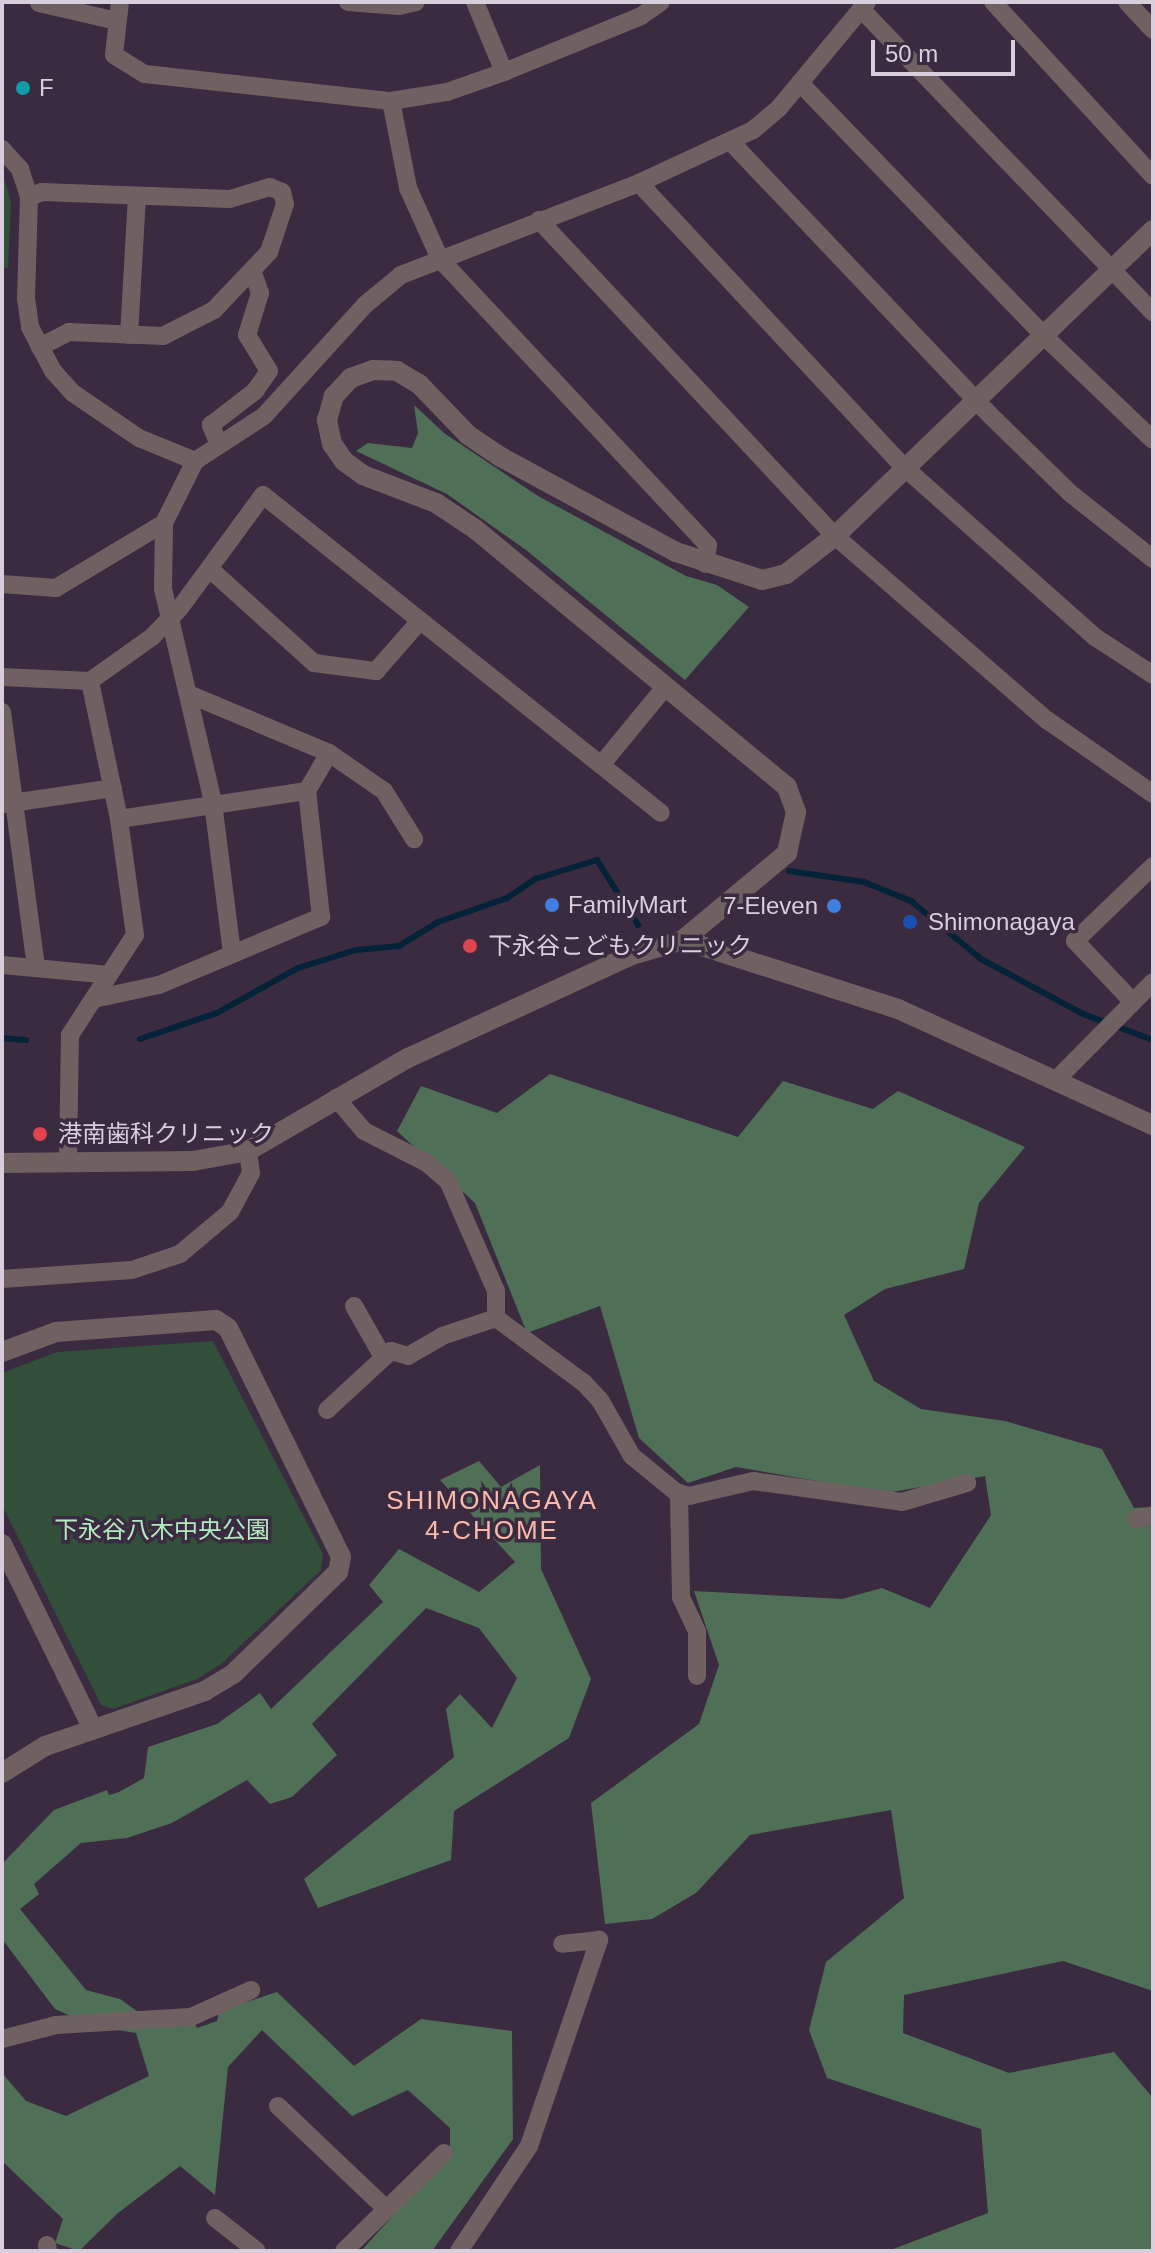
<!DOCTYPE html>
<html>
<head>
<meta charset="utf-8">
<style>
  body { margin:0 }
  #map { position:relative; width:1155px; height:2253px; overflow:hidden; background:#3b2b40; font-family:Arial,"Noto Sans JP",sans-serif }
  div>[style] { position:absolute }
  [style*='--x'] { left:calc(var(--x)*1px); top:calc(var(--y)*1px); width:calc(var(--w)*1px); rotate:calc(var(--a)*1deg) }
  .green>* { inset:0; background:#324f3a }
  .forest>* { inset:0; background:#4f6f57 }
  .stream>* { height:6px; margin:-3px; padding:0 3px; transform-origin:3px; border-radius:3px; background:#052338 }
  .minor>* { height:18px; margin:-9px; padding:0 9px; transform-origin:9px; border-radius:9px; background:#6f6161 }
  .tertiary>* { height:20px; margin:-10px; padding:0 10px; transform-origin:10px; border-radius:10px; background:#6f6161 }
  .dots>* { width:22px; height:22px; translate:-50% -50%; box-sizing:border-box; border:4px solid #3b2b40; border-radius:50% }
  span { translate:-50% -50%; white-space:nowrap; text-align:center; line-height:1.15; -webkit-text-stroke:7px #3b2b40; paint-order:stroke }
  .poi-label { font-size:24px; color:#d9cfdc }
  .left { translate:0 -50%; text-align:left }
  .right { translate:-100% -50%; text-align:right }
  .park-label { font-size:24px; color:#b1eabf }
  .neighbourhood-label { font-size:26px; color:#fbb9ab; letter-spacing:2px }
  .frame { position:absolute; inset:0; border:4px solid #d9cfdc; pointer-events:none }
  .scale { position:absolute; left:871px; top:40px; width:144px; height:36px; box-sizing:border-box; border:4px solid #d9cfdc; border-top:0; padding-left:10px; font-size:24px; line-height:28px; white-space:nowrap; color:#d9cfdc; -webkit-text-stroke:6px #3b2b40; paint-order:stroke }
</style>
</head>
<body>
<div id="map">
  <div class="green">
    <i style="clip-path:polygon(2px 171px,11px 202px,8px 268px,2px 268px)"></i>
    <i style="clip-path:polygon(213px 1341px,323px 1554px,321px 1570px,221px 1664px,197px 1679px,113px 1709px,101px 1705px,2px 1505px,2px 1373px,57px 1352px)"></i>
  </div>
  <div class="forest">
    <i style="clip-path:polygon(414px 405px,444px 433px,538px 496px,686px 576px,717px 585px,749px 607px,685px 680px,526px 550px,447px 494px,356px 451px,368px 443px,412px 448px,418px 433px)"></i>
    <i style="clip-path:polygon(550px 1074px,738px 1137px,783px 1081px,873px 1109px,898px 1091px,1025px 1147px,979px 1203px,964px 1269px,885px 1289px,844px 1315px,874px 1381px,921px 1409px,1005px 1421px,1102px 1449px,1134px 1508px,1153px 1507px,1153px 1991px,1063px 1961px,904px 1995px,903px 2033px,1009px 2073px,1114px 2052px,1153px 2098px,1153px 2251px,888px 2251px,988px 2213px,981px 2129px,827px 2078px,809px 2030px,826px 1962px,904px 1898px,891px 1810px,750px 1835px,696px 1893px,652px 1919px,605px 1924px,591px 1803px,699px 1724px,719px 1665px,694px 1591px,842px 1599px,882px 1588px,930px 1608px,991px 1515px,985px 1476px,886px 1493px,736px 1467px,688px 1483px,639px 1438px,600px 1306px,527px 1333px,475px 1203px,397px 1131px,421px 1086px,497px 1113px)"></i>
    <i style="clip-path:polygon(479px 1461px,501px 1487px,540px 1465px,541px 1569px,591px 1679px,569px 1738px,454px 1811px,451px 1860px,318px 1908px,304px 1879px,454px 1757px,446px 1709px,460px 1694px,492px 1728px,517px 1678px,479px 1628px,426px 1608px,312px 1724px,337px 1755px,292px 1797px,270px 1804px,247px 1780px,172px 1823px,127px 1838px,81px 1843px,34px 1884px,39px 1894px,20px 1909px,86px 1990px,120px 1999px,156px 2025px,193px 2020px,197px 2028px,217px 2021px,219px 2011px,277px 1992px,354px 2066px,421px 2019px,512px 2031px,513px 2139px,432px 2251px,361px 2251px,450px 2152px,450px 2128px,408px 2090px,352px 2116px,262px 2030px,228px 2067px,215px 2195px,180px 2166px,118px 2213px,79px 2251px,55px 2243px,63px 2219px,2px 2161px,2px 2073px,26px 2101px,66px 2116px,149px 2076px,136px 2033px,93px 2026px,55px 2009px,2px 1939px,2px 1864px,54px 1810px,107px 1790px,109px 1795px,119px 1792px,144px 1778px,148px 1747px,217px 1724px,260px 1693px,271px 1709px,383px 1602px,369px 1585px,399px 1549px,479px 1592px,515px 1562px,440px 1480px)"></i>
  </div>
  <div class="stream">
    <i style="--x:789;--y:871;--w:76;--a:8.3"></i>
    <i style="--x:864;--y:882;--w:51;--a:22"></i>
    <i style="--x:911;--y:901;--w:91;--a:39.6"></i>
    <i style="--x:981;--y:959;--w:116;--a:28.3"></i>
    <i style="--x:1083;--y:1014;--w:75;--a:20.4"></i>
    <i style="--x:2;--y:1038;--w:24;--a:5"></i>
    <i style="--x:140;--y:1039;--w:81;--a:-18.7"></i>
    <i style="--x:217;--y:1013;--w:93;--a:-29.1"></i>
    <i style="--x:298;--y:968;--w:61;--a:-17.2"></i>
    <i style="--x:356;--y:950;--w:43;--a:-5.3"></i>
    <i style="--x:399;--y:946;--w:46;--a:-31.6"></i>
    <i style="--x:438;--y:922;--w:73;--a:-19.2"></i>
    <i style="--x:507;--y:898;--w:34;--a:-34"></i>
    <i style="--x:535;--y:879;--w:65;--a:-17"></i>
    <i style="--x:597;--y:860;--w:77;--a:57.8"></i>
  </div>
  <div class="minor">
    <i style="--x:120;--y:2;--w:53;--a:96.5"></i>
    <i style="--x:114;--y:55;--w:36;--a:32"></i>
    <i style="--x:145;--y:74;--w:247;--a:6.3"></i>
    <i style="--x:391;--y:101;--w:57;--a:-9.1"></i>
    <i style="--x:447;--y:92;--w:60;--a:-19.3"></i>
    <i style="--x:504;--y:72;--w:148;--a:-22.2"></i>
    <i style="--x:641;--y:16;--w:24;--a:-35"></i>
    <i style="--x:348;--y:2;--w:51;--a:4.5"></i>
    <i style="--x:399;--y:6;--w:17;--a:-13"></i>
    <i style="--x:475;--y:2;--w:76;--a:67.5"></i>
    <i style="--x:993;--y:2;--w:236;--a:47.4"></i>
    <i style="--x:1127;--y:2;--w:38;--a:47"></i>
    <i style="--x:39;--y:3;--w:80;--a:13"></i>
    <i style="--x:861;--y:9;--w:421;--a:46.1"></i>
    <i style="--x:800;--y:83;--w:349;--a:46"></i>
    <i style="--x:1042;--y:334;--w:153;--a:43.7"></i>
    <i style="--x:391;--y:101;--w:89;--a:78.9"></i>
    <i style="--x:408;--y:188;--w:78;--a:65.7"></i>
    <i style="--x:440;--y:259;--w:392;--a:46.9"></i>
    <i style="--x:708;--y:545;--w:19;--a:99"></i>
    <i style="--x:730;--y:141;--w:376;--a:46.5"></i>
    <i style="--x:989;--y:414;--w:113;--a:44.3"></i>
    <i style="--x:1070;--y:493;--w:106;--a:38.5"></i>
    <i style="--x:2;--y:149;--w:27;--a:48"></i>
    <i style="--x:20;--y:169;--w:29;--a:72"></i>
    <i style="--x:29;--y:197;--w:101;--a:91.7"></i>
    <i style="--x:26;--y:298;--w:29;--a:82"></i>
    <i style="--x:30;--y:327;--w:50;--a:62.4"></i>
    <i style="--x:53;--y:371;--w:30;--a:48"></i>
    <i style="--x:73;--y:393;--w:80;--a:34.3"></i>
    <i style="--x:139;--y:438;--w:61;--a:22.3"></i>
    <i style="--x:639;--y:183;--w:388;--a:47"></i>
    <i style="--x:904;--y:467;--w:256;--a:41.7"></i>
    <i style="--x:1095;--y:637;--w:69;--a:33.2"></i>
    <i style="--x:29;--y:197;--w:14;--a:-21"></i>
    <i style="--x:42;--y:192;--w:188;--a:2.1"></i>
    <i style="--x:230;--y:199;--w:42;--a:-16.7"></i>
    <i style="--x:270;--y:187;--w:13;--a:23"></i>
    <i style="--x:282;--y:192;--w:12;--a:76"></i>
    <i style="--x:285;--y:204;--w:51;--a:108.4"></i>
    <i style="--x:269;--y:252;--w:80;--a:133.5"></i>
    <i style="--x:214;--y:310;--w:57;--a:153"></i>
    <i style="--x:163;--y:336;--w:94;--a:-177.6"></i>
    <i style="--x:69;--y:332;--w:33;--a:153"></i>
    <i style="--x:539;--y:220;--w:433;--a:46.9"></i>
    <i style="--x:835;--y:536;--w:281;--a:41"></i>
    <i style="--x:1047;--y:720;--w:129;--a:34.9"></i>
    <i style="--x:129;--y:335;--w:139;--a:-86.7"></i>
    <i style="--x:219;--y:445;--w:22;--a:-112"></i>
    <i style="--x:211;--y:425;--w:56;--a:-37.7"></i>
    <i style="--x:255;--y:391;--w:24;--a:-55"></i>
    <i style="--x:269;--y:371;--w:42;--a:-121.4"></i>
    <i style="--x:247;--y:335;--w:44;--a:-72.8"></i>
    <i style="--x:260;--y:293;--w:24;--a:-109"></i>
    <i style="--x:211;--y:570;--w:139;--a:42.1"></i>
    <i style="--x:314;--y:663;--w:63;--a:7.4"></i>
    <i style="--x:376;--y:671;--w:67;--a:-48.7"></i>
    <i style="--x:2;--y:584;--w:54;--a:4.2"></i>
    <i style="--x:56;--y:588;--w:126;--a:-31"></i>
    <i style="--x:2;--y:677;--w:88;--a:2.6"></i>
    <i style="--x:90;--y:681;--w:76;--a:-35.4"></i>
    <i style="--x:152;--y:637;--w:40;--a:-46"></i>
    <i style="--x:180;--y:608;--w:140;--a:-53.7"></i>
    <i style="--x:263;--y:495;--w:509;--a:38.62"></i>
    <i style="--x:191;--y:695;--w:150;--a:22.8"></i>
    <i style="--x:329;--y:753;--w:67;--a:34.6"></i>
    <i style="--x:384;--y:791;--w:57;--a:58"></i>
    <i style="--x:2;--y:712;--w:258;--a:82.4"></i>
    <i style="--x:601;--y:765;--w:101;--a:-50.6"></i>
    <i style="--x:5;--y:804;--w:109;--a:-8.4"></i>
    <i style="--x:119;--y:819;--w:190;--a:-8.5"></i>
    <i style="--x:307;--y:791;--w:44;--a:-59.9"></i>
    <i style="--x:232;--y:953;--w:152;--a:-97.2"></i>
    <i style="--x:213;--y:802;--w:219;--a:-103.2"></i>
    <i style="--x:163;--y:589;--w:66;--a:-89.1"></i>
    <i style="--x:164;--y:523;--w:69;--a:-63.4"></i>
    <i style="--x:195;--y:461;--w:82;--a:-33.1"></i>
    <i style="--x:264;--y:416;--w:151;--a:-47.7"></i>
    <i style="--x:366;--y:304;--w:45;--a:-39.6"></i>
    <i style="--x:401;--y:275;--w:255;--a:-21.1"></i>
    <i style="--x:639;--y:183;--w:126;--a:-24.9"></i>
    <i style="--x:753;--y:130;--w:34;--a:-40"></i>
    <i style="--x:779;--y:108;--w:138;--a:-50.3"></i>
    <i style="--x:2;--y:965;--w:107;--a:5.3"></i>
    <i style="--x:94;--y:999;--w:66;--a:-12.2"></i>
    <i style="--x:159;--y:985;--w:176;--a:-22.8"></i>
    <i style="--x:321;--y:917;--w:127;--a:-96.3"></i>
    <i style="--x:1132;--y:1001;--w:83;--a:-133.5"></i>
    <i style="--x:1075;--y:941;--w:108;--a:-43.9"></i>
    <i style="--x:1057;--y:1079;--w:136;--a:-45.3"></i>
    <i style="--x:336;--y:1098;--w:43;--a:49.7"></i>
    <i style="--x:364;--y:1131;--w:71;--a:26.9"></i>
    <i style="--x:427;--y:1163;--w:28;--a:41"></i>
    <i style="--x:448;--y:1181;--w:120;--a:66.4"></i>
    <i style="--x:496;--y:1291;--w:27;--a:90"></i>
    <i style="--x:496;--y:1318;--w:109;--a:36.5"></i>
    <i style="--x:584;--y:1383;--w:23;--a:47"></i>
    <i style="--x:600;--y:1400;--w:64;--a:60.3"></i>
    <i style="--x:632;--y:1456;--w:57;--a:39.3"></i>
    <i style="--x:676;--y:1492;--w:14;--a:17"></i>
    <i style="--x:689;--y:1496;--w:66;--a:-13.2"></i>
    <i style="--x:753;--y:1481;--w:150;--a:8"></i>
    <i style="--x:902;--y:1502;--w:68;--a:-16.3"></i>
    <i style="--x:68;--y:1160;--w:125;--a:-89.1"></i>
    <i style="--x:70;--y:1035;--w:119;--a:-57"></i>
    <i style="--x:135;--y:935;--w:117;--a:-97.9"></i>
    <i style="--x:119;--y:819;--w:141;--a:-101.9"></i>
    <i style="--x:2;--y:1279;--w:130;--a:-4"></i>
    <i style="--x:132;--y:1270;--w:51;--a:-18.4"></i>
    <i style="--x:180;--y:1254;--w:65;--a:-40"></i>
    <i style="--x:230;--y:1212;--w:44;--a:-61.7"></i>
    <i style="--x:251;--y:1173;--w:22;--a:-98"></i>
    <i style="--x:354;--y:1306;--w:59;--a:60.4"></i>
    <i style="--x:327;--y:1410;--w:87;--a:-42.7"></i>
    <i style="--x:391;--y:1351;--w:18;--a:16"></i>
    <i style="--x:408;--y:1356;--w:39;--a:-30"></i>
    <i style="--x:442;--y:1336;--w:57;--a:-18.4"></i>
    <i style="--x:679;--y:1493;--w:104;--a:88.9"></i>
    <i style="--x:681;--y:1597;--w:38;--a:65"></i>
    <i style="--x:697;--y:1631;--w:45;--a:90"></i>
    <i style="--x:1136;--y:1519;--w:17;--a:-13"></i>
    <i style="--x:2;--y:2039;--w:56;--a:-14.5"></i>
    <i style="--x:56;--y:2025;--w:135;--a:-3.4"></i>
    <i style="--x:191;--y:2017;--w:66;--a:-24.2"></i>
    <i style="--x:278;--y:2106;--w:148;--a:43.6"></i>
    <i style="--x:215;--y:2218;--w:53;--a:38.2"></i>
    <i style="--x:47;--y:2245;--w:6;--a:81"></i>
    <i style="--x:344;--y:2251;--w:140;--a:-44.4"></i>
    <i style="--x:459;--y:2251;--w:126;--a:-56.3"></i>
    <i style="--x:529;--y:2146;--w:218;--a:-71.2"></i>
    <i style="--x:599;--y:1940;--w:37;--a:174"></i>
  </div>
  <div class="tertiary">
    <i style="--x:683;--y:940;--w:136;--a:-39.9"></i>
    <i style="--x:787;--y:853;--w:42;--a:-77.6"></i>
    <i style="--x:796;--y:812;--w:27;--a:-110"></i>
    <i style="--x:787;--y:787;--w:405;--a:-140.4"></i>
    <i style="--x:475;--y:529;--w:47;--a:-146.3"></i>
    <i style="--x:436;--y:503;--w:78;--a:-159"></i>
    <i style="--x:363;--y:475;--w:24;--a:-144"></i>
    <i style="--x:344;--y:461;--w:21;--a:-125"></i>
    <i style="--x:332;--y:444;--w:25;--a:-102"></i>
    <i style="--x:327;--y:420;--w:25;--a:-74"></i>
    <i style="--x:334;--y:396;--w:25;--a:-47"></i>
    <i style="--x:351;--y:378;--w:23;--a:-20"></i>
    <i style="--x:373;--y:370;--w:24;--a:2"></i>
    <i style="--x:397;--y:371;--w:26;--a:31"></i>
    <i style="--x:419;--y:384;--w:71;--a:46.1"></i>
    <i style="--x:468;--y:435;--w:40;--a:34"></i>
    <i style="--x:501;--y:457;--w:199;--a:28.5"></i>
    <i style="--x:676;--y:552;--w:90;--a:18"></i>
    <i style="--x:762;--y:580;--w:25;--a:-14"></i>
    <i style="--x:786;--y:574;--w:62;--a:-37.8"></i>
    <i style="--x:835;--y:536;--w:441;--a:-43.9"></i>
    <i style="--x:2;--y:1163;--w:191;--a:-0.6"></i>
    <i style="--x:193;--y:1161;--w:56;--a:-10.3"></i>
    <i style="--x:248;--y:1151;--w:185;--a:-30.2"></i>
    <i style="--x:408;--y:1058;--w:247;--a:-24.7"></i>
    <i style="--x:632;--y:955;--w:53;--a:-16.4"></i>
    <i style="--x:683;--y:940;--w:226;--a:17.8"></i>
    <i style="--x:898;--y:1009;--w:280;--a:24.5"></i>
    <i style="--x:2;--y:1352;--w:58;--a:-20.3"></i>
    <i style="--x:56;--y:1332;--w:160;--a:-4.3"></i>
    <i style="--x:216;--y:1320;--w:14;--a:34"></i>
    <i style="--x:228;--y:1328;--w:255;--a:63.7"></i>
    <i style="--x:341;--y:1557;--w:15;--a:101"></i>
    <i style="--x:338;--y:1572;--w:146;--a:135.8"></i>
    <i style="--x:233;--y:1674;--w:33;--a:149"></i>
    <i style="--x:205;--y:1691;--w:169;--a:161"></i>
    <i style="--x:45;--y:1746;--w:51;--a:147.9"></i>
    <i style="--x:2;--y:1544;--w:204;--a:63.8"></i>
  </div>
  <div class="dots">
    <i style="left:23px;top:88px;background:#0f9aa8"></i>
    <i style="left:552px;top:905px;background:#3f7fe0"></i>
    <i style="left:834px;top:906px;background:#3f7fe0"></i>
    <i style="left:910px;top:922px;background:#1a4fb4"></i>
    <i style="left:470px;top:946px;background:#e0444e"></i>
    <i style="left:40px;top:1134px;background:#e0444e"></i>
  </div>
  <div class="poi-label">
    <span class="left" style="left:39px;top:88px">F</span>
    <span class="left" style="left:568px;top:905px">FamilyMart</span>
    <span class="right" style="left:818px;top:906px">7-Eleven</span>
    <span class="left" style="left:928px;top:922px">Shimonagaya</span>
    <span class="left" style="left:488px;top:946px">下永谷こどもクリニック</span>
    <span class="left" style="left:58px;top:1134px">港南歯科クリニック</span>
  </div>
  <div class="park-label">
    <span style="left:162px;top:1530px">下永谷八木中央公園</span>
  </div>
  <div class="neighbourhood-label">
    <span style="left:492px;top:1516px">SHIMONAGAYA<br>4-CHOME</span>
  </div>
  <div class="frame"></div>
  <div class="scale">50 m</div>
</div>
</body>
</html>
